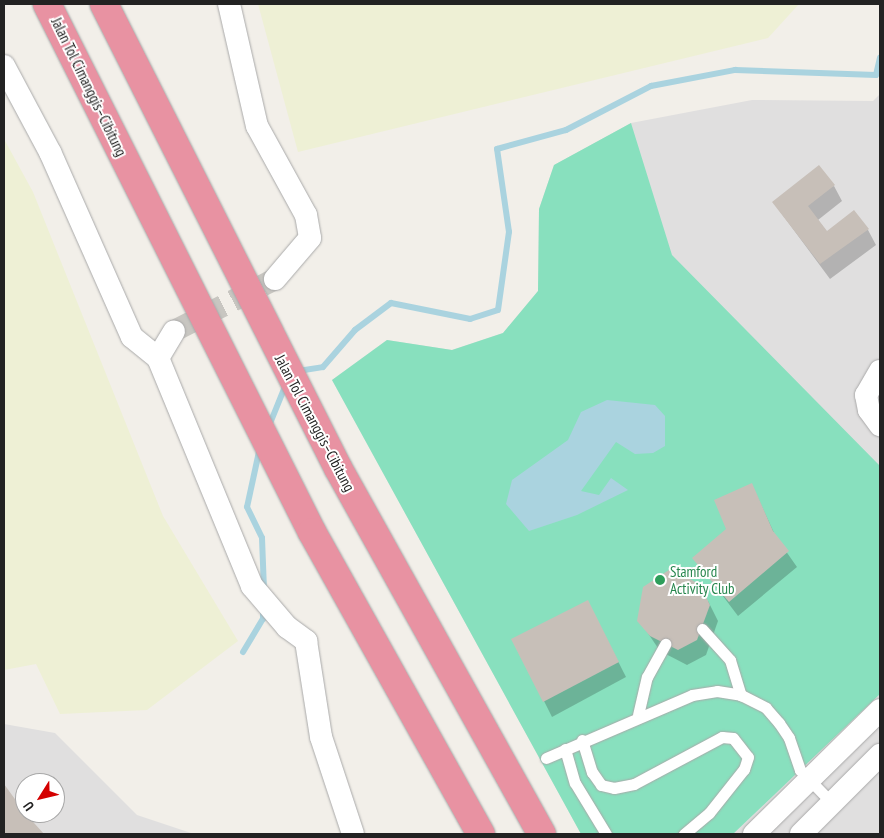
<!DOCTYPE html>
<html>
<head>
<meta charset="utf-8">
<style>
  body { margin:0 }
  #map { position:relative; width:884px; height:838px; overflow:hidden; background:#f2efe9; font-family:"PT Sans Narrow",sans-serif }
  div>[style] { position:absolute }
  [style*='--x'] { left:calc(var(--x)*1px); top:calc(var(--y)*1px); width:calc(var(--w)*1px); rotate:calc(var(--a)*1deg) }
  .residential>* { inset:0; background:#e0dfdf }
  .farmland>* { inset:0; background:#eef0d5 }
  .pitch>* { inset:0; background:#88e0be }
  .water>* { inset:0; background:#aad3df }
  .shadow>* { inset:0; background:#0003 }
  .stream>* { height:6px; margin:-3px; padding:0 3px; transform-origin:3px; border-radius:3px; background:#aad3df }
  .building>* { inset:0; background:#c7bfb8 }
  .street-tunnel>* { height:22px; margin-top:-11px; transform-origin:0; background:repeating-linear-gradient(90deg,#c8c6c1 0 22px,transparent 0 33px) }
  .roads { filter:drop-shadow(0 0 1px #a9a9a9) drop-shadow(0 0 1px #a9a9a9) }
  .lane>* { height:11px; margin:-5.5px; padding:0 5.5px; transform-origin:5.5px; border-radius:5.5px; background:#fff }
  .street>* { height:22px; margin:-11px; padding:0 11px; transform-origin:11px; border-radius:11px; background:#fff }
  .highway>* { height:28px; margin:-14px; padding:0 14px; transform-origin:14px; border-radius:14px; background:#e892a2 }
  .dots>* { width:14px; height:14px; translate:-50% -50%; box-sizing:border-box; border:2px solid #fff; border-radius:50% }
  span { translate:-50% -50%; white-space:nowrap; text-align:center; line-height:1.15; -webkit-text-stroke:4px #fff; paint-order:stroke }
  .street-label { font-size:15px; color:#222 }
  .leisure-label { font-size:15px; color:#27864d }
  .left { translate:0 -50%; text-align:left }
  .frame { position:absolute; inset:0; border:5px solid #222; pointer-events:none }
  .north { position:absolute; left:15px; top:773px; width:50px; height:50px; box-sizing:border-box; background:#fff; border:1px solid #a7a7a7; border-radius:50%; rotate:234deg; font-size:14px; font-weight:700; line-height:20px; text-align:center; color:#222 }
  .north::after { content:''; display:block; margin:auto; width:18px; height:22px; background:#d40000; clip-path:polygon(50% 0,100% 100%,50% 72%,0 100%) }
</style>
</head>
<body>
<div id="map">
  <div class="residential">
    <i style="clip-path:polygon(880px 94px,880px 834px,581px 834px,332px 380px,387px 340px,452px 350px,503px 333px,538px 291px,539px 209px,554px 165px,631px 123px,752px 100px,873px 101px)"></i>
    <i style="clip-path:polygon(evenodd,4px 724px,55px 733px,137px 815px,194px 834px,4px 834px,4px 724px,25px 783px,55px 783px,55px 813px,25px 813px,25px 783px)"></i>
  </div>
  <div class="farmland">
    <i style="clip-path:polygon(258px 4px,799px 4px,768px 38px,298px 152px)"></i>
    <i style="clip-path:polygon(4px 139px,33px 192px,163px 516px,238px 641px,147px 710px,60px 714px,36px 664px,4px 670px)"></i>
  </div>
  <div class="pitch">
    <i style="clip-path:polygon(631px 123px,672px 255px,880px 466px,880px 694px,733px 834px,581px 834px,332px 380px,387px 340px,452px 350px,503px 333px,538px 291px,539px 209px,554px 165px)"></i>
  </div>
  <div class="water">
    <i style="clip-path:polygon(607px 400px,655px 405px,665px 416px,665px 446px,653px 453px,635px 454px,616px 442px,581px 491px,599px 495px,611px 478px,628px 490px,577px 515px,529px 531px,506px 504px,512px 480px,568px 440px,581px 412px)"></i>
  </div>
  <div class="shadow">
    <i style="clip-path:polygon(834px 186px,842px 201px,818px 220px,827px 232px,868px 230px,876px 245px,830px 279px,773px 202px)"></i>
    <i style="clip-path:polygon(752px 485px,776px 537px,797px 567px,738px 616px,694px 558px,728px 530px)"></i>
    <i style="clip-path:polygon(708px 601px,718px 621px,706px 655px,687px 665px,660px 651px,639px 620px)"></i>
    <i style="clip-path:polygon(588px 602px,626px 677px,552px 717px,513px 639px)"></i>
    <i style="clip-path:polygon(4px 786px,25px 813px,42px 834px,4px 834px)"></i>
  </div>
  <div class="stream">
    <i style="--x:298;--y:371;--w:25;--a:-9"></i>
    <i style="--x:323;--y:367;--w:49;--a:-49.1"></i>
    <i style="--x:355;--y:330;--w:45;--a:-36.9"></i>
    <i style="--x:391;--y:303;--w:81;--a:11.4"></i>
    <i style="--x:470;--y:319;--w:29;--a:-18"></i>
    <i style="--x:498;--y:310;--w:79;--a:-82"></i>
    <i style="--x:509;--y:232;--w:84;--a:-98.2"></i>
    <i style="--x:497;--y:149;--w:72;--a:-15.4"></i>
    <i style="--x:566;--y:130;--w:96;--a:-27.4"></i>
    <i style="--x:651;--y:86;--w:86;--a:-10.8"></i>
    <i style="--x:735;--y:70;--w:141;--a:2"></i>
    <i style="--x:876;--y:75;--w:18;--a:-77"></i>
    <i style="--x:269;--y:426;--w:45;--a:-68"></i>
    <i style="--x:260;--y:447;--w:61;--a:102.2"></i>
    <i style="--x:247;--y:507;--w:34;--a:64"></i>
    <i style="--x:262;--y:538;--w:51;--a:87.8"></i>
    <i style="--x:243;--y:652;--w:39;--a:-59"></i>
    <i style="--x:263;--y:619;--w:10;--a:-90"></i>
  </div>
  <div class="building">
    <i style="clip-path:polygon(819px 165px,835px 185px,808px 206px,827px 231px,854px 210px,869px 229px,820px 264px,772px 202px)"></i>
    <i style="clip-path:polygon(752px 483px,773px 531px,789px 551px,729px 602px,692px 558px,726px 529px,714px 500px)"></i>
    <i style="clip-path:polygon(672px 568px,700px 585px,710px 605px,697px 640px,678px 650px,650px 636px,637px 621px,643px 587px)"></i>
    <i style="clip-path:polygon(588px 600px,619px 662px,543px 702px,511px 639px)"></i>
    <i style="clip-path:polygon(4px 784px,25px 813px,44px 834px,4px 834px)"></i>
  </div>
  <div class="street-tunnel">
    <i style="--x:174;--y:331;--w:114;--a:-27.2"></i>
  </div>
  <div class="roads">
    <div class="lane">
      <i style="--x:702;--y:629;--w:42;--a:47.9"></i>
      <i style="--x:730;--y:660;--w:37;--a:73"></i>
      <i style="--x:638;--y:715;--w:39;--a:-77"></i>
      <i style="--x:647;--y:677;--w:38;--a:-61"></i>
      <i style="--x:582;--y:740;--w:34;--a:73"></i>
      <i style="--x:592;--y:772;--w:16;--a:55"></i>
      <i style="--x:601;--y:785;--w:13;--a:13"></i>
      <i style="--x:614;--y:788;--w:20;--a:-11"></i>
      <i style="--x:634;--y:784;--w:100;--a:-28.1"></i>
      <i style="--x:722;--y:737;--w:11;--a:5"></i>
      <i style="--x:733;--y:738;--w:24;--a:52"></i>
      <i style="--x:748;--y:757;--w:13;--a:108"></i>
      <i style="--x:744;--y:769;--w:56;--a:128.5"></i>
      <i style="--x:709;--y:813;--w:33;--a:140"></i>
      <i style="--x:565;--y:749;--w:35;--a:74"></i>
      <i style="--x:575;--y:783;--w:60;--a:58.7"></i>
      <i style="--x:546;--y:758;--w:159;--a:-23.3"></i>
      <i style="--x:692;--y:695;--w:25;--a:-9"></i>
      <i style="--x:717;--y:691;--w:24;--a:9"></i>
      <i style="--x:741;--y:695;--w:28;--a:27"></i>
      <i style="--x:766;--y:708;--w:20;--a:49"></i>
      <i style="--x:779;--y:723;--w:18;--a:56"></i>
      <i style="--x:789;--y:738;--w:34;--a:71"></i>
      <i style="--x:800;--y:770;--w:46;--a:45.9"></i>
    </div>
    <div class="street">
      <i style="--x:229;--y:4;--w:125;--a:77.1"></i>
      <i style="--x:257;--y:126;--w:102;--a:61.2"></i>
      <i style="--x:306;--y:215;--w:23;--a:80"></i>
      <i style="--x:310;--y:238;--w:54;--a:130.5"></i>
      <i style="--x:4;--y:66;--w:98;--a:61.9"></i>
      <i style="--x:50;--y:152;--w:202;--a:66.1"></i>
      <i style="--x:132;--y:337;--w:33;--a:39"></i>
      <i style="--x:158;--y:358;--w:247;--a:67.6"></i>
      <i style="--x:252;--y:586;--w:54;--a:49.5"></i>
      <i style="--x:287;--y:627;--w:24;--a:36"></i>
      <i style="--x:306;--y:641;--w:97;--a:81.1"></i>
      <i style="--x:321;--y:737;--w:102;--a:71.7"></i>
      <i style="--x:158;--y:358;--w:31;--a:-59"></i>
      <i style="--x:880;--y:371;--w:28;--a:120"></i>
      <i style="--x:866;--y:395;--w:15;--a:79"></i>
      <i style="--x:869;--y:410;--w:19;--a:54"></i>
      <i style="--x:754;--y:834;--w:177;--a:-44.5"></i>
      <i style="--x:801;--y:834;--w:112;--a:-45"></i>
    </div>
    <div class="highway">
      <i style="--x:47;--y:4;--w:591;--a:63.35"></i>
      <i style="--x:312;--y:532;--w:346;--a:60.8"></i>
      <i style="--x:104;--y:4;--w:520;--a:63.24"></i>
      <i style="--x:338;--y:468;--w:419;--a:60.9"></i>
    </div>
  </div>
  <div class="dots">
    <i style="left:660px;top:580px;background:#2e9e5b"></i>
  </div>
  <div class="street-label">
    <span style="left:89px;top:87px;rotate:64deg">Jalan Tol Cimanggis–Cibitung</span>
    <span style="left:315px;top:423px;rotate:62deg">Jalan Tol Cimanggis–Cibitung</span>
  </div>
  <div class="leisure-label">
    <span class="left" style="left:670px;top:580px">Stamford<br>Activity Club</span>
  </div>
  <div class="frame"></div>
  <div class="north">U</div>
</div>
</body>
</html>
